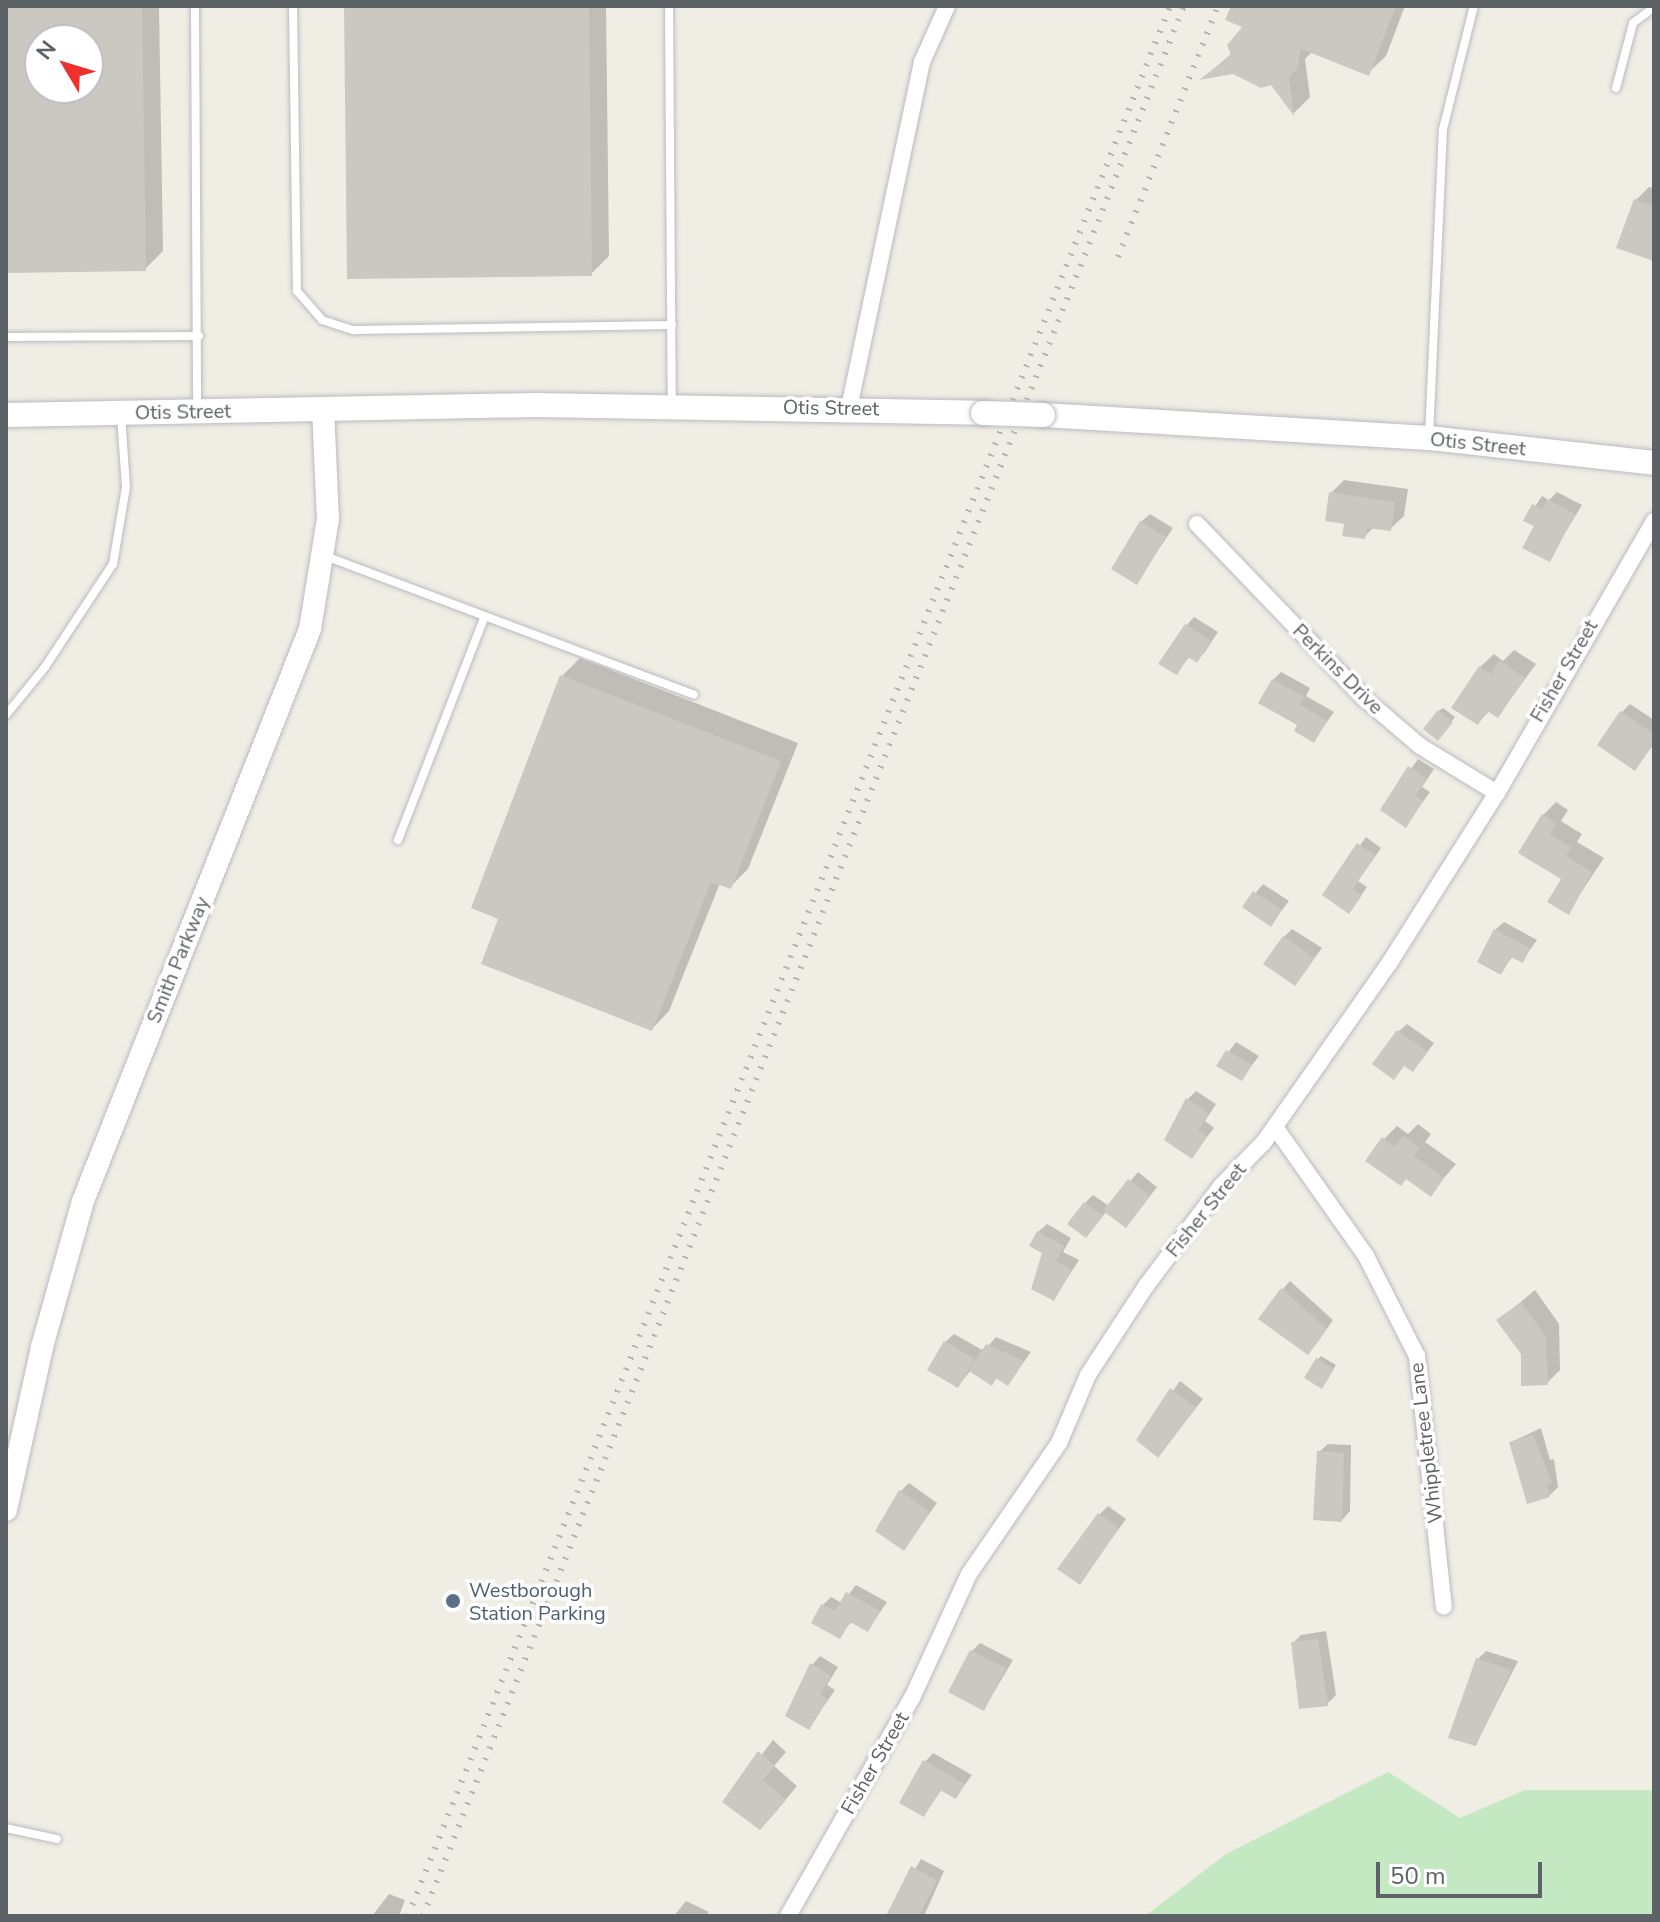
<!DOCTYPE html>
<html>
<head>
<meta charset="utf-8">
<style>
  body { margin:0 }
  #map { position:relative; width:1660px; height:1922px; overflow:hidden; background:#f0ede5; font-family:"Nunito Sans",sans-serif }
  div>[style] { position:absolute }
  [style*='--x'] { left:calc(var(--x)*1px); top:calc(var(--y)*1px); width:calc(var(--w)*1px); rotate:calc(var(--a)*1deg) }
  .green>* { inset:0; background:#c4e8c1 }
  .shadow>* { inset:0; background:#0003 }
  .building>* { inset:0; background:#cbc8c2 }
  .roads { filter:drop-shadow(0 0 2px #b8bbc0) drop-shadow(0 0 2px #b8bbc0) }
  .service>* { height:8px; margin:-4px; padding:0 4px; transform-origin:4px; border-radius:4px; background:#fff }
  .minor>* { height:16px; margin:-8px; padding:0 8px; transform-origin:8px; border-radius:8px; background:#fff }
  .tertiary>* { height:22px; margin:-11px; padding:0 11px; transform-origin:11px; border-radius:11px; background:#fff }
  .secondary>* { height:24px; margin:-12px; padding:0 12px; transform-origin:12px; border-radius:12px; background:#fff }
  .rail>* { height:6px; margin-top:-3px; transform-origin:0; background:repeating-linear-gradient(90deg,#b4b5b6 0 2px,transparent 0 12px) }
  .bridges { filter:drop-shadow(0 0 2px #b7bbc0) drop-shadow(0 0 2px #b7bbc0) }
  .secondary-bridge>* { height:24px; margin:-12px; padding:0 12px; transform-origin:12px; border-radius:12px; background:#fff }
  .dots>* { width:22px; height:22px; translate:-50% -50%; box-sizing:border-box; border:4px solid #fff; border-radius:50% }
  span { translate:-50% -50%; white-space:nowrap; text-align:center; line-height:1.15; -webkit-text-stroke:7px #fff; paint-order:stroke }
  .street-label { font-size:20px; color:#5d6266 }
  .service-label { font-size:20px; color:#4e5e75 }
  .left { translate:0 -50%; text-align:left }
  .frame { position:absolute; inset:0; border:8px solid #5d6266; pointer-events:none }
  .north { position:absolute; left:24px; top:24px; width:80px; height:80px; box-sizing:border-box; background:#fff; border:2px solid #bec0c2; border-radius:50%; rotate:308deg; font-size:22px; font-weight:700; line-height:32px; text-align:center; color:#5d6266 }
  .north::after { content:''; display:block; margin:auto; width:28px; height:36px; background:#ef302d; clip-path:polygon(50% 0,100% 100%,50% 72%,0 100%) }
  .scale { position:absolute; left:1376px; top:1862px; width:166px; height:36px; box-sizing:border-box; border:4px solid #5d6266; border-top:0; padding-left:10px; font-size:24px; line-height:28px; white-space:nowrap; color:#5d6266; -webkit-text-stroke:6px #fff; paint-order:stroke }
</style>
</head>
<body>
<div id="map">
  <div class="green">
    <i style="clip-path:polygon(1388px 1772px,1460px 1818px,1525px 1790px,1654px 1790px,1654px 1916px,1145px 1916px,1226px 1854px)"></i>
  </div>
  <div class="shadow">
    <i style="clip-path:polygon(evenodd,6px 6px,159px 6px,163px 251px,145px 269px,6px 271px,6px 6px,40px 40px,88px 40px,88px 88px,40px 88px,40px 40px)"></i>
    <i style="clip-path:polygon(346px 6px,606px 6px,609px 256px,591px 274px)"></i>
    <i style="clip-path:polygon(1233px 6px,1405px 6px,1386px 56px,1368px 73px,1312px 52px,1305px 59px,1310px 97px,1294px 113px,1271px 82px,1233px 72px,1205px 77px,1232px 53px,1245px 26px)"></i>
    <i style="clip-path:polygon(1649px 187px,1654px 188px,1654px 259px,1636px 200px)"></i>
    <i style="clip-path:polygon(1344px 480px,1408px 489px,1404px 516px,1390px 529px,1374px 527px,1364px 537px,1346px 522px,1331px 493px)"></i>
    <i style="clip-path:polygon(1557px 492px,1582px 505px,1549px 559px,1536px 526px,1526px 520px,1542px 496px,1549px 500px)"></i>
    <i style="clip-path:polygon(1150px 514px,1173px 528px,1137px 582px,1141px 522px)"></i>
    <i style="clip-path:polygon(1194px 617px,1218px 632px,1205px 652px,1197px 660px,1190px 656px,1177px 673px,1186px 626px)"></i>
    <i style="clip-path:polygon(1514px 650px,1536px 664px,1498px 716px,1490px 710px,1478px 723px,1480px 667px,1494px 654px,1503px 661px)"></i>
    <i style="clip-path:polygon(580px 658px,798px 743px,748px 869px,730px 887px,720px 883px,669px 1011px,652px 1029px,501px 918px,473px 907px,562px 676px)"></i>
    <i style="clip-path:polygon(1281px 672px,1310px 688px,1306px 696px,1334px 712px,1314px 740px,1273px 680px)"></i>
    <i style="clip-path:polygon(1630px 704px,1654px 720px,1654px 744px,1635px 768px,1622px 712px)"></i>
    <i style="clip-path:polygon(1443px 708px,1455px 717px,1441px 735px,1439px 711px)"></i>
    <i style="clip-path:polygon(1418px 759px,1434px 769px,1422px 787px,1430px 792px,1406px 825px,1382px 810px)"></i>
    <i style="clip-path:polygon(1556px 802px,1568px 810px,1561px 821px,1582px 834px,1577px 842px,1604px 858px,1568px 912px,1564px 879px,1543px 815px)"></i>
    <i style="clip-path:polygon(1366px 837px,1381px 848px,1358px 881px,1367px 887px,1355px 904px,1324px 895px)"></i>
    <i style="clip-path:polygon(1263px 884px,1289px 901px,1271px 924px,1245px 906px)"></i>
    <i style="clip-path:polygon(1504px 922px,1537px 940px,1522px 961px,1513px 956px,1501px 972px,1495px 930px)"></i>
    <i style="clip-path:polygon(1292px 929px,1322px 948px,1295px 984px,1284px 937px)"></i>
    <i style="clip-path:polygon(1407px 1024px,1434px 1043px,1421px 1061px,1398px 1032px)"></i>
    <i style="clip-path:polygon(1236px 1042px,1259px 1056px,1242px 1078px,1219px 1065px)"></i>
    <i style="clip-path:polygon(1196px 1091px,1216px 1104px,1205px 1121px,1214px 1128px,1192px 1156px,1188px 1099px)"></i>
    <i style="clip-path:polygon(1418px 1124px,1431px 1134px,1425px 1142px,1456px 1164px,1430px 1194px,1384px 1139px,1397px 1126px,1408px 1134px)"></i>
    <i style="clip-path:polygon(1138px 1172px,1157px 1187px,1134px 1217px,1107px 1211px,1086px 1236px,1085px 1203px,1093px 1195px,1109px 1206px)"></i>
    <i style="clip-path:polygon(1047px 1224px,1071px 1238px,1063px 1252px,1079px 1260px,1054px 1299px,1038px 1232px)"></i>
    <i style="clip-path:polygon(1290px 1281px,1333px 1320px,1316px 1344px,1282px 1290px)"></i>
    <i style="clip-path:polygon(1535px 1290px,1559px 1324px,1560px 1370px,1547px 1383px,1499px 1320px)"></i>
    <i style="clip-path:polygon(954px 1334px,984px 1351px,996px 1337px,1031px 1352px,1008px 1384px,998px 1377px,991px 1384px,971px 1370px,958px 1386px,945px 1342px)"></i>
    <i style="clip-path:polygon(1321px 1356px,1336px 1365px,1325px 1383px,1318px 1359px)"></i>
    <i style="clip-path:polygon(1180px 1381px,1203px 1399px,1158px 1455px,1138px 1439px)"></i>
    <i style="clip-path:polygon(1541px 1428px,1550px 1460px,1554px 1459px,1558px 1487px,1549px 1496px,1511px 1442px)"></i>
    <i style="clip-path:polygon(1328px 1444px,1351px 1445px,1350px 1511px,1342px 1520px,1319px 1452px)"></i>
    <i style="clip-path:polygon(909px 1483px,937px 1503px,904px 1549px,900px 1492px)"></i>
    <i style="clip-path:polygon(1108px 1506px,1126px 1519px,1080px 1582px,1099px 1515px)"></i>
    <i style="clip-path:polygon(856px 1585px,887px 1602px,868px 1630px,852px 1621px,840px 1636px,823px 1605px,831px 1597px,842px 1603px)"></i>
    <i style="clip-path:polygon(1326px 1631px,1336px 1695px,1327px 1704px,1293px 1643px,1301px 1635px)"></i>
    <i style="clip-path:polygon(980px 1643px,1013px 1660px,984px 1709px,972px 1651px)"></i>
    <i style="clip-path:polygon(1486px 1651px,1518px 1661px,1476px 1744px,1478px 1659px)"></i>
    <i style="clip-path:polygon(820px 1656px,838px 1667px,827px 1685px,835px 1690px,809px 1728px,812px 1665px)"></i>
    <i style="clip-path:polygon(773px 1740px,786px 1752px,774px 1766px,797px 1786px,773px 1815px,725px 1802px)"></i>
    <i style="clip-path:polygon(933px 1753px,972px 1775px,956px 1797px,942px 1789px,924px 1815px,925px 1762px)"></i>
    <i style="clip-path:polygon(921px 1859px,944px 1871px,924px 1916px,888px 1916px)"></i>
    <i style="clip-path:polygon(389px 1894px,405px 1900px,399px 1916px,372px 1916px)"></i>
    <i style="clip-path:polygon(686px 1901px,709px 1912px,706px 1916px,674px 1916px)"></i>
  </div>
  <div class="building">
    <i style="clip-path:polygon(evenodd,6px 6px,142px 6px,146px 271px,6px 273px,6px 6px,40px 40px,88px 40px,88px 88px,40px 88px,40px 40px)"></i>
    <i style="clip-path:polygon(344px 6px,589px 6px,592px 276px,347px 279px)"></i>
    <i style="clip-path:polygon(1231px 6px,1396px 6px,1369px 76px,1301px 49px,1297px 69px,1289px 77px,1294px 116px,1271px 85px,1261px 88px,1233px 74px,1199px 80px,1231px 55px,1227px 45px,1242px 27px,1225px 20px)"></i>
    <i style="clip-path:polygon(1634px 199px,1654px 206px,1654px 261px,1616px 248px)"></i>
    <i style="clip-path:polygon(1329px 492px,1395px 502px,1391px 531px,1367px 528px,1365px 539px,1342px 536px,1344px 524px,1325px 521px)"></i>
    <i style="clip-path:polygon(1547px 499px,1575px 514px,1550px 562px,1522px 548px,1534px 526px,1523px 521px,1532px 504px,1542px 509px)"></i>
    <i style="clip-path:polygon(1140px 521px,1166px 537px,1137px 585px,1111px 569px)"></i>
    <i style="clip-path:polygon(1185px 624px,1211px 641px,1197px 663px,1188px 657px,1177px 675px,1158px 664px)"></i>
    <i style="clip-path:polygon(1500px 661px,1525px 678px,1498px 718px,1487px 711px,1478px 725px,1451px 708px,1479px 666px,1491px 674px)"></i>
    <i style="clip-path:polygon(560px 675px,781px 761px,731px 889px,711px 882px,652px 1031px,481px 964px,498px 919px,471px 908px)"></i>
    <i style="clip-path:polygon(1272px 679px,1304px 697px,1299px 704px,1327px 721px,1314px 743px,1294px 731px,1297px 725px,1258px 703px)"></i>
    <i style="clip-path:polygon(1438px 710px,1453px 722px,1438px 741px,1423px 729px)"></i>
    <i style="clip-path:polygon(1620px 711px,1654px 734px,1654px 743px,1635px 771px,1597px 745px)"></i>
    <i style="clip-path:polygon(1408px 766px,1427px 778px,1415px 796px,1423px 801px,1406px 828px,1380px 810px)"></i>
    <i style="clip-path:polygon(1542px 814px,1556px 823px,1550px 834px,1571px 847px,1566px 856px,1592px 872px,1569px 915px,1547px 902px,1561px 879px,1518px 853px)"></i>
    <i style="clip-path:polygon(1357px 843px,1375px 855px,1353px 889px,1362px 895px,1349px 914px,1322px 895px)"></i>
    <i style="clip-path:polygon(1253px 891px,1282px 910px,1271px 927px,1242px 907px)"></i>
    <i style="clip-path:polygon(1494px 929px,1530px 948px,1523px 963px,1511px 957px,1501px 975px,1477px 962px)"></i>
    <i style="clip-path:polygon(1283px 936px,1315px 958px,1295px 986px,1263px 964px)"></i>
    <i style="clip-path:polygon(1397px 1030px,1427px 1052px,1413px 1072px,1404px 1066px,1394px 1080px,1372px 1064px)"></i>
    <i style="clip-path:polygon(1226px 1050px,1252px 1065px,1242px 1081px,1216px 1066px)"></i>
    <i style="clip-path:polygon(1186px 1098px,1209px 1114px,1198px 1130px,1207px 1137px,1192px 1159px,1164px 1140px)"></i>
    <i style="clip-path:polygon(1403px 1136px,1420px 1148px,1414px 1156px,1444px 1178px,1431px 1197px,1406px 1179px,1401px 1186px,1365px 1161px,1382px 1137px,1395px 1147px)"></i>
    <i style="clip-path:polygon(1128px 1179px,1150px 1196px,1126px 1228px,1103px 1211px)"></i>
    <i style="clip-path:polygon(1084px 1202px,1103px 1216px,1086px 1238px,1067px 1224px)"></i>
    <i style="clip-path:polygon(1037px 1231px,1064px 1246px,1056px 1261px,1072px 1269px,1054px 1301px,1031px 1289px,1042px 1253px,1056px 1261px,1029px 1246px)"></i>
    <i style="clip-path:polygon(1281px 1288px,1327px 1329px,1308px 1355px,1258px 1319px)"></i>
    <i style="clip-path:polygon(1521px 1302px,1546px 1337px,1548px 1385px,1521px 1386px,1521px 1354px,1496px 1320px)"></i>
    <i style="clip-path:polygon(944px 1341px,975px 1359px,958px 1388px,927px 1370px)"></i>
    <i style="clip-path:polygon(986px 1344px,1024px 1361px,1008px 1386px,996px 1378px,992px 1386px,969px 1371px)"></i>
    <i style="clip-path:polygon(1316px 1358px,1334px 1369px,1322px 1389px,1304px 1378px)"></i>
    <i style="clip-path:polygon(1170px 1388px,1196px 1408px,1158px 1458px,1136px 1440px)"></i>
    <i style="clip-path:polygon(1533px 1435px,1552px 1483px,1547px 1485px,1550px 1497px,1527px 1504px,1509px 1442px)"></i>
    <i style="clip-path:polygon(1317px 1451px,1344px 1453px,1342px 1522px,1313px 1520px)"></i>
    <i style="clip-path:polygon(899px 1490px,930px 1512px,904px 1551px,875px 1531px)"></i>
    <i style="clip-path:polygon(1098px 1513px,1119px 1528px,1080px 1585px,1057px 1569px)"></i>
    <i style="clip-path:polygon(846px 1592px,880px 1611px,868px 1632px,850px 1622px,840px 1639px,811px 1623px,821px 1604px,835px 1611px)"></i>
    <i style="clip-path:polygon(1318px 1639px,1328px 1706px,1299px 1709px,1291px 1642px)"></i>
    <i style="clip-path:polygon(970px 1650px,1006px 1668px,984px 1711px,948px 1692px)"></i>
    <i style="clip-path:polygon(1476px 1658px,1511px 1670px,1476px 1746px,1448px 1738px)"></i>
    <i style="clip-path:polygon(810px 1663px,831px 1676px,820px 1694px,828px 1699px,809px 1730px,785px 1716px)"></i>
    <i style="clip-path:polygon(758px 1751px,775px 1766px,763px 1780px,786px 1800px,760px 1830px,722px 1802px)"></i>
    <i style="clip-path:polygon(923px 1760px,965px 1784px,956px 1799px,940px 1790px,924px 1817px,899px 1803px)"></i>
    <i style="clip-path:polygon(911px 1866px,937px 1880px,919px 1916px,886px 1916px)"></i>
  </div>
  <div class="roads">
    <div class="service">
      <i style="--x:195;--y:6;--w:401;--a:89.7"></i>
      <i style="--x:293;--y:6;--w:285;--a:89.2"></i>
      <i style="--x:297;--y:291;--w:38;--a:49"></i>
      <i style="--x:322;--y:320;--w:33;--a:18"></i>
      <i style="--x:353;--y:330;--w:319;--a:-0.9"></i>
      <i style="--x:669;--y:6;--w:400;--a:89.6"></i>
      <i style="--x:1616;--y:88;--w:67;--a:-75.3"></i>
      <i style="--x:1633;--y:23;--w:26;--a:-37"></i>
      <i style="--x:6;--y:337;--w:193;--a:-0.3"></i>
      <i style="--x:1429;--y:437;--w:308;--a:-87.4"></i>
      <i style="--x:1443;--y:129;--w:127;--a:-75.9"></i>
      <i style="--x:325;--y:556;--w:394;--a:20.6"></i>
      <i style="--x:6;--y:715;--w:62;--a:-50.9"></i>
      <i style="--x:45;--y:667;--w:123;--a:-56.6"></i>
      <i style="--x:113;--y:564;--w:78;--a:-80.4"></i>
      <i style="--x:126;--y:487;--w:71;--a:-94"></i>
      <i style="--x:398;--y:840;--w:240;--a:-68.8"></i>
      <i style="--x:6;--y:1828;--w:52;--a:12.2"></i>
    </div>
    <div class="minor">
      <i style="--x:849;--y:408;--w:354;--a:-78.1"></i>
      <i style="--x:922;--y:62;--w:61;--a:-65.9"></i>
      <i style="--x:1197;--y:524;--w:243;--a:46.2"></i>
      <i style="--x:1365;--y:699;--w:72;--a:40.5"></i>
      <i style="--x:1420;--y:746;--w:90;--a:31.4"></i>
      <i style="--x:1275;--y:1127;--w:158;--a:54.8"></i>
      <i style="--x:1366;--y:1256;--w:112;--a:63"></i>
      <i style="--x:1417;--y:1356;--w:252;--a:83.9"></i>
      <i style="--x:788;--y:1916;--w:251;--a:-60.4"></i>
      <i style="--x:912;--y:1698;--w:136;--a:-65.3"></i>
      <i style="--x:969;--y:1574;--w:159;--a:-55.5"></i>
      <i style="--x:1059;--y:1443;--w:74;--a:-66.9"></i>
      <i style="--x:1088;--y:1375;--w:106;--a:-56.9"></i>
      <i style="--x:1146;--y:1286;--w:125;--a:-53.1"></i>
      <i style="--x:1221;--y:1186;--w:62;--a:-45.7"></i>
      <i style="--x:1264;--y:1142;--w:220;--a:-55"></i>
      <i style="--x:1390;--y:962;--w:200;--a:-57.7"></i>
      <i style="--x:1497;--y:793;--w:314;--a:-60"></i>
    </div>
    <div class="tertiary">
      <i style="--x:6;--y:1510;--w:167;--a:-77.5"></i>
      <i style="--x:42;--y:1347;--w:152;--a:-74.3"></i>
      <i style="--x:83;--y:1201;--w:615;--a:-68.35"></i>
      <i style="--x:310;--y:629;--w:111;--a:-80.7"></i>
      <i style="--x:328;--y:519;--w:110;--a:-92.6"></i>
    </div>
    <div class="secondary">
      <i style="--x:6;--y:415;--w:529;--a:-1.08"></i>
      <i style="--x:535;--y:405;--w:448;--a:1"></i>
      <i style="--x:1043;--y:415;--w:387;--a:3.4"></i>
      <i style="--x:1429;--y:438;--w:226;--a:6.3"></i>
    </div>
  </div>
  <div class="rail">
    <i style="--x:1118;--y:257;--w:270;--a:-68.3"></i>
    <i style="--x:408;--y:1916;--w:2056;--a:-68.25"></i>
    <i style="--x:423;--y:1916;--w:2056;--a:-68.28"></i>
  </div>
  <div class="bridges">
    <div class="secondary-bridge">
      <i style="--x:983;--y:413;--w:60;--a:1.9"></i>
    </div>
  </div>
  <div class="dots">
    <i style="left:453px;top:1601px;background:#5c6f8a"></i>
  </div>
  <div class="street-label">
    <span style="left:831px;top:408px;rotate:1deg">Otis Street</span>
    <span style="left:183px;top:412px;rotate:-1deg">Otis Street</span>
    <span style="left:1478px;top:444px;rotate:6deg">Otis Street</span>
    <span style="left:1338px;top:669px;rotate:45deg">Perkins Drive</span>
    <span style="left:1564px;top:671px;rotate:-60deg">Fisher Street</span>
    <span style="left:178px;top:960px;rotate:-68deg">Smith Parkway</span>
    <span style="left:1206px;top:1210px;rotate:-51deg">Fisher Street</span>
    <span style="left:1426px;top:1443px;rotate:-97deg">Whippletree Lane</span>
    <span style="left:875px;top:1763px;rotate:-60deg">Fisher Street</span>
  </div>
  <div class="service-label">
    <span class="left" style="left:469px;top:1602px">Westborough<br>Station Parking</span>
  </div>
  <div class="frame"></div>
  <div class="north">N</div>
  <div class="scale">50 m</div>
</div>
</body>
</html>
